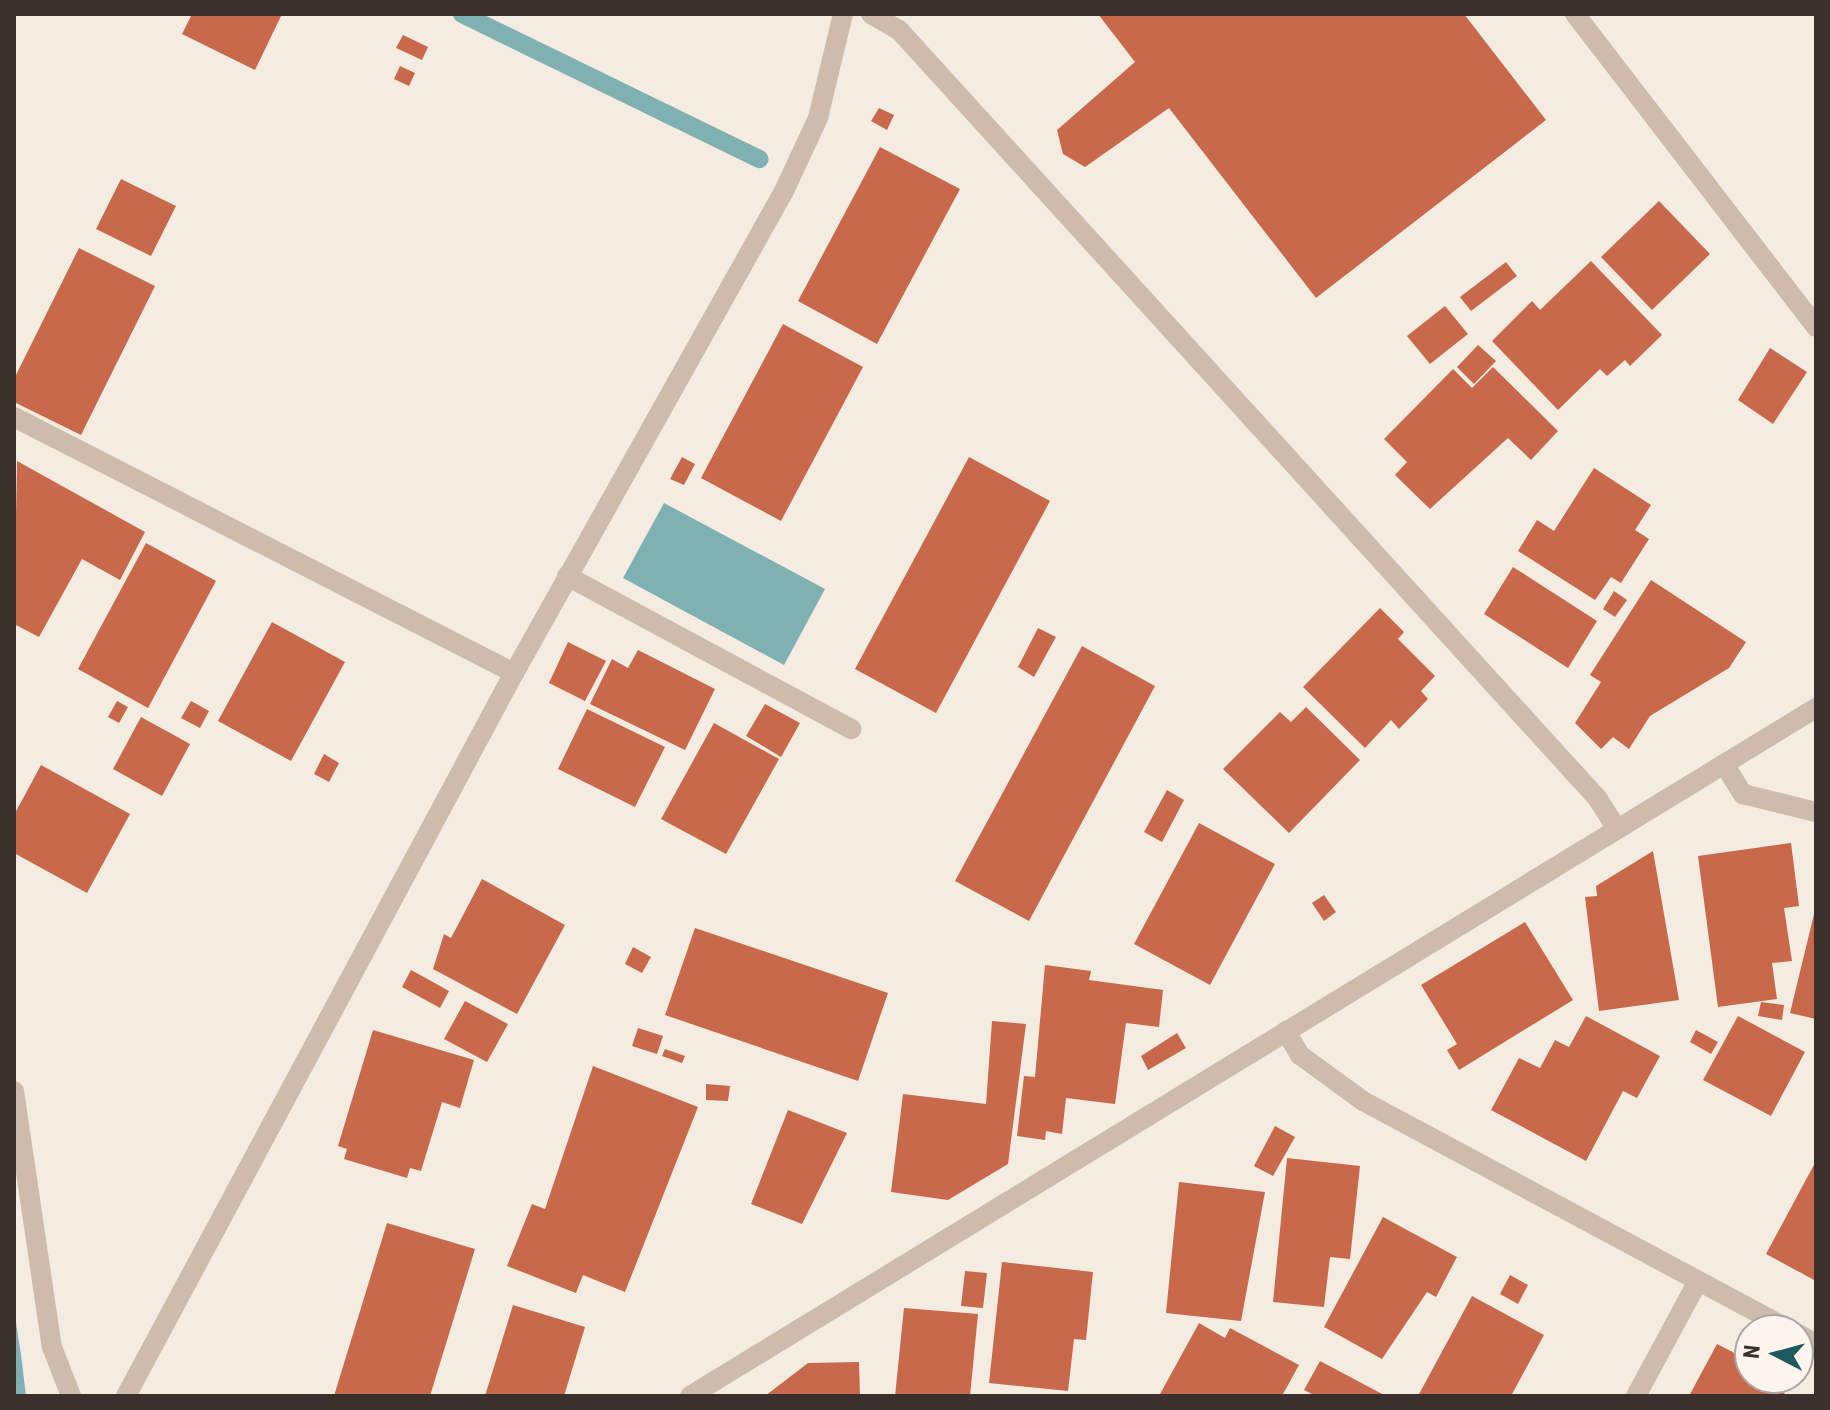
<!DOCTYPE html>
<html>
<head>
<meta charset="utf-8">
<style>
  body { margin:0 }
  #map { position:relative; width:1830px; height:1410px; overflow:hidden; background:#f4ebe1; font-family:"Roboto Condensed",sans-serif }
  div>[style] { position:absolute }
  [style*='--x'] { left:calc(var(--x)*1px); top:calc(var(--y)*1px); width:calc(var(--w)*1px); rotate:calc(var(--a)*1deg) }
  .water>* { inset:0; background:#7fb0b2 }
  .stream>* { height:18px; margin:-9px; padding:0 9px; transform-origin:9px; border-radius:9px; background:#7fb0b2 }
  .building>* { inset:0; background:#c8694b }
  .minor>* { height:20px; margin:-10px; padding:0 10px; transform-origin:10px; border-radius:10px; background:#cdbbac }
  .tertiary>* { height:20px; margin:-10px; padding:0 10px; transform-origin:10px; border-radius:10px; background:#cdbbac }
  span { translate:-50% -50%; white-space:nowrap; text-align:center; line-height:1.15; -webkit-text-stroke:8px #fbf5ee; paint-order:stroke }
  .frame { position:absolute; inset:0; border:16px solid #3b302b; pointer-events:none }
  .north { position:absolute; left:1734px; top:1314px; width:80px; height:80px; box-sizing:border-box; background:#fbf5ee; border:2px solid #aea6a0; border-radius:50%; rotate:276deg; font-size:22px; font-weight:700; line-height:32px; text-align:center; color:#3b302b }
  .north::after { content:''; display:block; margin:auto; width:28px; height:36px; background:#1f5a5e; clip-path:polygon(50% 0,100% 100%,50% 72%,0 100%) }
</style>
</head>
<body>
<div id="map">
  <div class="water">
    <i style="clip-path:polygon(664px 503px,825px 589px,784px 665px,623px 578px)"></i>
    <i style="clip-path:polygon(14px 1309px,21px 1355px,26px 1396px,14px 1396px)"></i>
  </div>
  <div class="stream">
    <i style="--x:462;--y:14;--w:331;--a:26"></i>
  </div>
  <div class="building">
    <i style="clip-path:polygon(192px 14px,282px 14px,255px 70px,182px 34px)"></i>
    <i style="clip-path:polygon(1098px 14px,1464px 14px,1546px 120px,1316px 298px,1169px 108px,1085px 167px,1063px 154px,1057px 130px,1135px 62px)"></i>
    <i style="clip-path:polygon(403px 35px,428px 47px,422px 60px,396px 48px)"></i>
    <i style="clip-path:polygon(400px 66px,415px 73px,409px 86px,394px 79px)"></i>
    <i style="clip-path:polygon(879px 108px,894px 115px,887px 130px,871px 121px)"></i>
    <i style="clip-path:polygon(880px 147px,960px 189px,877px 344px,798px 301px)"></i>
    <i style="clip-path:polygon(121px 179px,176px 206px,151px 256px,96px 229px)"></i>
    <i style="clip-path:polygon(1659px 201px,1710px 254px,1652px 310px,1601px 257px)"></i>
    <i style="clip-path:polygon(79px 248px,155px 286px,81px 435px,14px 402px,14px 379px)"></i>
    <i style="clip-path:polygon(1591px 261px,1662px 335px,1630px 366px,1625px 360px,1607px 376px,1600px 369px,1558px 410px,1492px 341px,1532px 301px,1540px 310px)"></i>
    <i style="clip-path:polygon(1506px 262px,1517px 276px,1471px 311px,1460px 297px)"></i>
    <i style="clip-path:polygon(1445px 306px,1468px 334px,1430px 364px,1407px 336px)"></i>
    <i style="clip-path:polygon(783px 324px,863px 367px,781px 521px,701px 478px)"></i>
    <i style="clip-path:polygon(1478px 345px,1496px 361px,1474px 384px,1457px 367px)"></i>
    <i style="clip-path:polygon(1770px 348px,1807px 372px,1773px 424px,1738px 400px)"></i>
    <i style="clip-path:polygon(1493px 367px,1558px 431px,1531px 460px,1508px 438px,1430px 509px,1395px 475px,1407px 462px,1384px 439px,1453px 369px,1472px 388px)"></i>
    <i style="clip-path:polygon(682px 457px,695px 464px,684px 485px,670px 479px)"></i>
    <i style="clip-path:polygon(969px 457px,1050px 501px,936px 713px,855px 669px)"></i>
    <i style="clip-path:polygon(17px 461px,145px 532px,120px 580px,82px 559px,39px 637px,14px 624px)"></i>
    <i style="clip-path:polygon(1594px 468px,1651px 505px,1635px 530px,1649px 539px,1621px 583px,1611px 577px,1595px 600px,1518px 551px,1537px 520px,1554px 531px)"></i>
    <i style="clip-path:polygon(146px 543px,216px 581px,148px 708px,78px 669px)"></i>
    <i style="clip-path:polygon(1513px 567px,1597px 621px,1568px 668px,1484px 614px)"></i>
    <i style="clip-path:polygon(1651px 580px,1746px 642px,1729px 668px,1650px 716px,1629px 749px,1613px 737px,1601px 749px,1575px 723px,1601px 682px,1590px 675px)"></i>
    <i style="clip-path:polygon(1614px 591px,1627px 600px,1615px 617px,1603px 609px)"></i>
    <i style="clip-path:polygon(1380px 608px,1404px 632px,1398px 639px,1435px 676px,1421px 691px,1428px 699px,1399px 729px,1391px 720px,1365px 748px,1303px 687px)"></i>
    <i style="clip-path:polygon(272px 622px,345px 662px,291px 761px,218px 721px)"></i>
    <i style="clip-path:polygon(1038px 628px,1056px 637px,1034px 677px,1018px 667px)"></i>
    <i style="clip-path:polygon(568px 642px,606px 661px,585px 701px,549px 683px)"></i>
    <i style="clip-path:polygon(1082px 646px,1155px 686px,1029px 921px,955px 881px)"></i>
    <i style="clip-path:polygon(638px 650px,715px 689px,685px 750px,590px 704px,612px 659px,628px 668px)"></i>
    <i style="clip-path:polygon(117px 701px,128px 707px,119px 723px,108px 717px)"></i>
    <i style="clip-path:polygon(191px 701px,209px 711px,200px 728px,181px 718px)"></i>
    <i style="clip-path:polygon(765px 704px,800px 723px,781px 757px,746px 736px)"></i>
    <i style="clip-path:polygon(1306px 707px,1360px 760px,1289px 833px,1223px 769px,1280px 712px,1291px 722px)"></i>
    <i style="clip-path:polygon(587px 709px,665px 747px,635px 807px,558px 769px)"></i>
    <i style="clip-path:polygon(141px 717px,190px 744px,162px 796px,113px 769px)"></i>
    <i style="clip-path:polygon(714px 723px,779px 759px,726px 854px,661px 819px)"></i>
    <i style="clip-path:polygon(324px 754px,339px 763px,329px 782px,314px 774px)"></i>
    <i style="clip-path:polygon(41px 765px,130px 814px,87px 893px,14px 853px,14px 815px)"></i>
    <i style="clip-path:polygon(1167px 790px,1184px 800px,1162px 842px,1144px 832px)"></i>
    <i style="clip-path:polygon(1199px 823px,1275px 864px,1210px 985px,1134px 944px)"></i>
    <i style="clip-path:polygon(1791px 843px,1799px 906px,1784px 908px,1792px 961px,1772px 963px,1777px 999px,1718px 1007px,1698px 856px)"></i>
    <i style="clip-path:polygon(1653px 851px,1679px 1000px,1599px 1011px,1585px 897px,1597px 896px,1596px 886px)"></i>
    <i style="clip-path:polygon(482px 879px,565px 925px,517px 1014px,433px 969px,444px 934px,451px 938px)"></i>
    <i style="clip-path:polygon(1324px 895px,1336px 912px,1324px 921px,1312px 903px)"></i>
    <i style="clip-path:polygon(1816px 906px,1816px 1019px,1790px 1013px)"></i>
    <i style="clip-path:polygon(1525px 922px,1573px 1000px,1459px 1070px,1447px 1050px,1457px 1044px,1421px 985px)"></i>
    <i style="clip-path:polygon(695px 928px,888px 993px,858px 1081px,665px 1015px)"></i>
    <i style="clip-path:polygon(633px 947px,651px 957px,642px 973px,625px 964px)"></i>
    <i style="clip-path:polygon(1045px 965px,1091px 971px,1089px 980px,1163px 990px,1159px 1027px,1126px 1023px,1115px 1104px,1066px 1098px,1062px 1134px,1046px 1131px,1045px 1140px,1017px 1136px,1024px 1076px,1035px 1077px)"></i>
    <i style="clip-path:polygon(411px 970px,449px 991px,440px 1008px,402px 987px)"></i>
    <i style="clip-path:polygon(465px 1001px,508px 1024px,487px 1062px,444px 1039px)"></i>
    <i style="clip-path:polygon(1761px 1002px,1784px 1005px,1782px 1020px,1758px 1016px)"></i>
    <i style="clip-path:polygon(1586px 1016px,1660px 1056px,1637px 1098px,1623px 1091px,1586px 1161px,1491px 1110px,1519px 1058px,1540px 1068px,1555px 1040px,1569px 1047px)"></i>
    <i style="clip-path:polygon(1738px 1016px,1805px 1052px,1771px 1116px,1703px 1080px)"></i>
    <i style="clip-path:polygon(992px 1021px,1026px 1024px,1008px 1164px,948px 1200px,891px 1192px,903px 1094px,986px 1104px)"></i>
    <i style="clip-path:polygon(638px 1028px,663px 1036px,657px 1054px,632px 1046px)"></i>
    <i style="clip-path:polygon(373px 1030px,474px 1060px,460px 1108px,442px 1102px,421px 1171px,410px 1168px,407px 1178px,344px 1159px,347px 1149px,338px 1146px)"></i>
    <i style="clip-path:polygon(1696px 1030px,1718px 1042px,1711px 1054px,1690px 1042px)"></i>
    <i style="clip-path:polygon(1177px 1033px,1186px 1048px,1148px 1070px,1141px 1056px)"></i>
    <i style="clip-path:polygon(665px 1049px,685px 1056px,682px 1063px,662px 1056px)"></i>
    <i style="clip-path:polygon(593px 1066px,698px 1107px,625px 1292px,583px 1275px,576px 1293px,507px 1266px,532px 1204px,545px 1209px)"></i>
    <i style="clip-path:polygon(706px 1084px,730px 1086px,728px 1101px,706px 1100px)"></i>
    <i style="clip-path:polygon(788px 1110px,847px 1133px,802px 1224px,751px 1204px)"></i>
    <i style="clip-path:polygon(1275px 1126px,1295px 1137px,1273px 1176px,1254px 1166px)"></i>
    <i style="clip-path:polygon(1287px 1158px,1360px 1166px,1350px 1259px,1330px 1257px,1324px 1307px,1273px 1302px)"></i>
    <i style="clip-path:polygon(1816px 1161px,1816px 1281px,1766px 1254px)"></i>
    <i style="clip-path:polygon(1179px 1182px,1265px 1192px,1241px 1321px,1166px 1313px)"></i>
    <i style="clip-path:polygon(1383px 1217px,1457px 1257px,1436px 1297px,1427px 1292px,1382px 1359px,1324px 1327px)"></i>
    <i style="clip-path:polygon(387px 1223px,475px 1249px,430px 1396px,334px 1396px)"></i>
    <i style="clip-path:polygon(1002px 1262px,1093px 1272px,1086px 1340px,1074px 1339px,1068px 1391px,989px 1383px)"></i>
    <i style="clip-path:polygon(965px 1271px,987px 1273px,983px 1308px,961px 1306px)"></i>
    <i style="clip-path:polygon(1510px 1275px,1528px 1285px,1518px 1304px,1500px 1294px)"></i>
    <i style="clip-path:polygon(1472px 1296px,1544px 1335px,1511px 1396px,1418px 1396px)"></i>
    <i style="clip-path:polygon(513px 1305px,585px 1327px,564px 1396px,485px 1396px)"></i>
    <i style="clip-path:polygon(904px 1308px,978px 1314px,970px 1396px,895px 1396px)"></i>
    <i style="clip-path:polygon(1199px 1323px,1225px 1338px,1230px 1328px,1299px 1365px,1282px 1396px,1159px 1396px)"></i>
    <i style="clip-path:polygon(1717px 1344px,1750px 1361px,1750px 1378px,1777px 1378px,1773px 1387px,1789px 1396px,1689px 1396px)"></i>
    <i style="clip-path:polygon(1320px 1361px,1386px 1396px,1316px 1396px,1304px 1390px)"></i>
    <i style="clip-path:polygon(859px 1362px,860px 1396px,765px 1396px,808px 1363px)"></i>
  </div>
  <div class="minor">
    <i style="--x:871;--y:14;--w:32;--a:30"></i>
    <i style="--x:899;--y:30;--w:1039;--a:47.73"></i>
    <i style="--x:1598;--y:799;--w:36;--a:58"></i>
    <i style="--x:1575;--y:14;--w:395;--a:52.4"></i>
    <i style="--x:14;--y:417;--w:562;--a:27.11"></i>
    <i style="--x:567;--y:576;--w:323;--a:28.3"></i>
    <i style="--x:1724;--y:764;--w:36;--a:58"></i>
    <i style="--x:1743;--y:794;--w:75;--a:13.9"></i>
    <i style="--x:14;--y:1091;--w:259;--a:81.6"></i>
    <i style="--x:52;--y:1347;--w:53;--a:68.8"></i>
    <i style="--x:126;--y:1396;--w:821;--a:-61.78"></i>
    <i style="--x:514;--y:673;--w:552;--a:-60.74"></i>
    <i style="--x:784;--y:191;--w:81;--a:-65"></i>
    <i style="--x:818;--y:118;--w:107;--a:-76.5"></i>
    <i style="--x:1636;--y:1396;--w:131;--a:-61.7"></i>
  </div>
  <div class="tertiary">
    <i style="--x:1286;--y:1031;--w:28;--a:60"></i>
    <i style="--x:1300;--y:1055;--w:78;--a:36.1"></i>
    <i style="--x:1363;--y:1101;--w:485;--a:28.2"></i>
    <i style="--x:1798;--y:1334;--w:21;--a:29"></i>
    <i style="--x:690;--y:1396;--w:1320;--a:-31.43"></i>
  </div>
  <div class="frame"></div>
  <div class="north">N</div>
</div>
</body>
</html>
